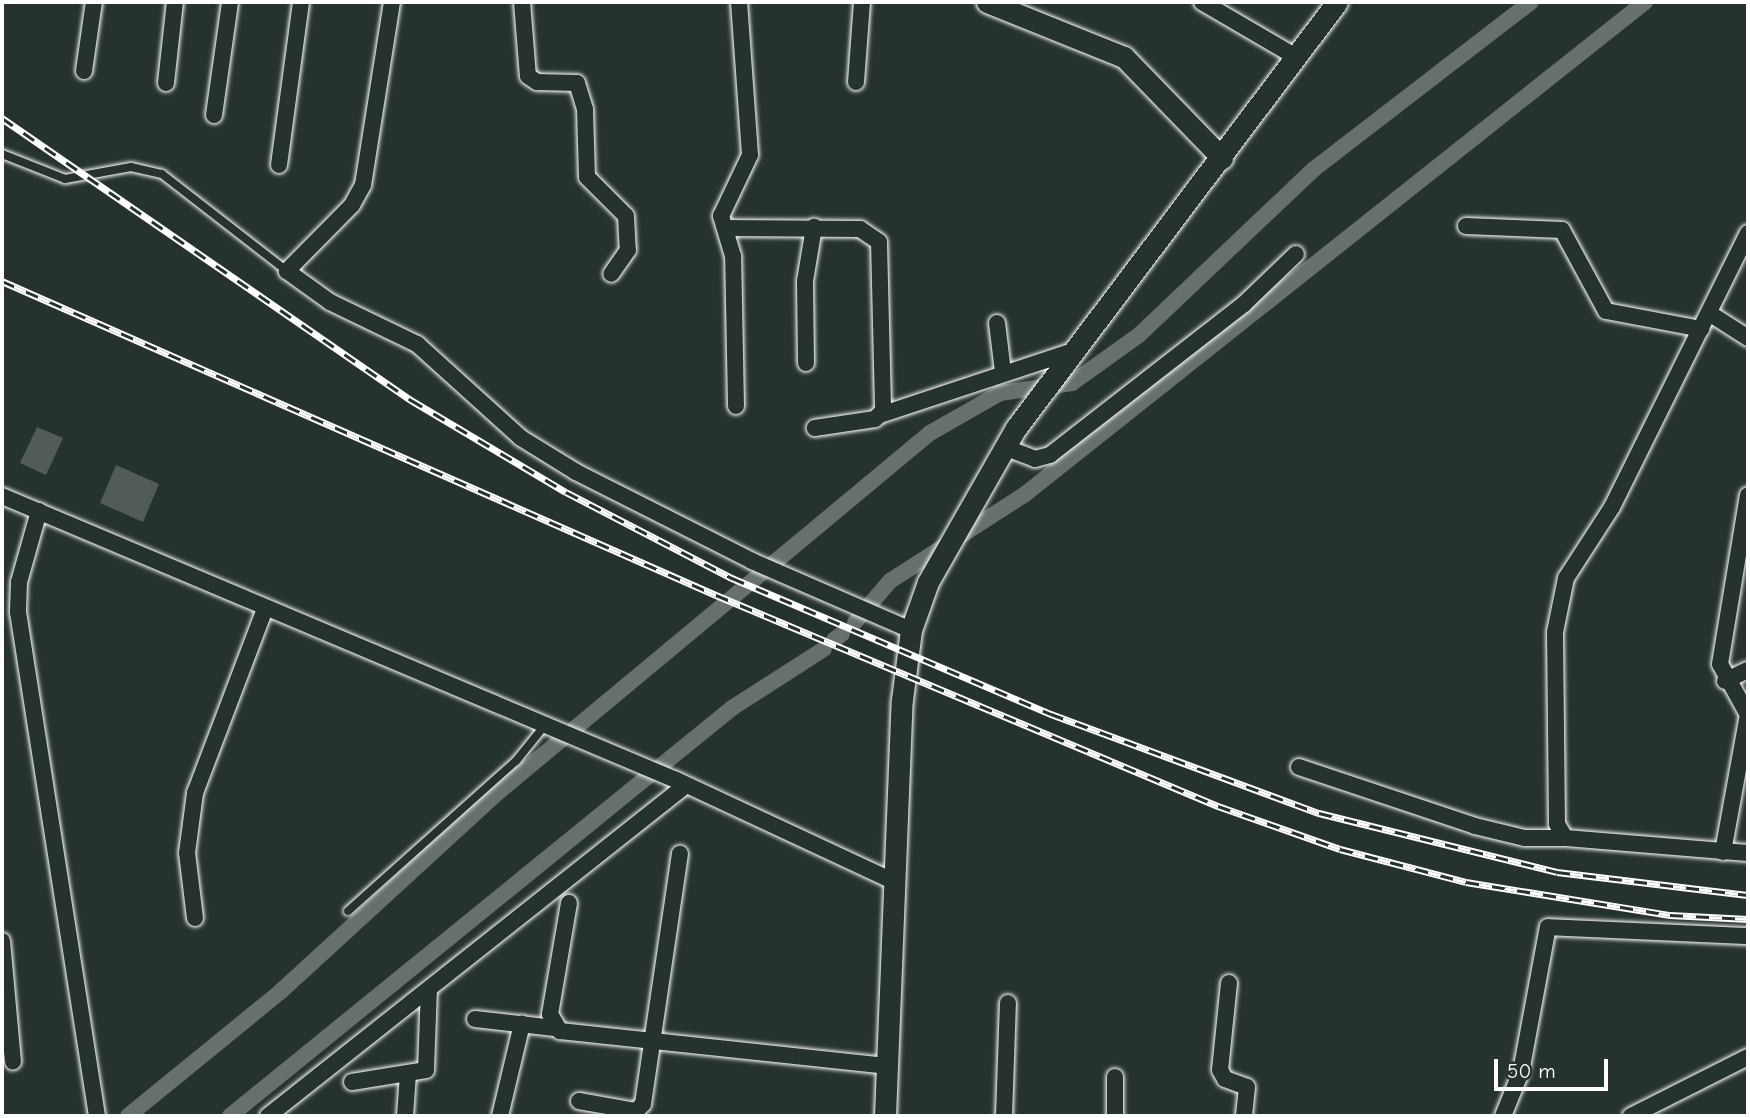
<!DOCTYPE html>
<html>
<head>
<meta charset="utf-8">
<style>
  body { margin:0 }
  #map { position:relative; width:1750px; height:1118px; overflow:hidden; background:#26332d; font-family:"Comic Neue",sans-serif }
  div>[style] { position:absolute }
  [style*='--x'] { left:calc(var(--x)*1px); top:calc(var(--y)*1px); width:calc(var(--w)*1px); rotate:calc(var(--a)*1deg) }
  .canal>* { height:16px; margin:-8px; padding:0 8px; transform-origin:8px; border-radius:8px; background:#67706c }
  .building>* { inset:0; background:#515c57 }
  .roads { filter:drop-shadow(0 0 2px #fff) drop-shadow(0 0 2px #fff) }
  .service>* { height:8px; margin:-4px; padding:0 4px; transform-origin:4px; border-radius:4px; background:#26332d }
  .minor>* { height:16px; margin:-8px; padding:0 8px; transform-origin:8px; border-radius:8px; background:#26332d }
  .tertiary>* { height:21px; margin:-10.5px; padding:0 10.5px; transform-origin:10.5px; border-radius:10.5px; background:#26332d }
  .rail>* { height:7px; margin-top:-3.5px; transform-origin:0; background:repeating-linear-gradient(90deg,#26332d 0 13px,#fff 0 26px); box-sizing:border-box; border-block:2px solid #fff }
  span { translate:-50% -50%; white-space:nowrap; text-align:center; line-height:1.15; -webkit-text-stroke:5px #26332d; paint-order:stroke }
  .frame { position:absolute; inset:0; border:4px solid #fff; pointer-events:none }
  .scale { position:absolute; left:1494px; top:1059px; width:114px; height:32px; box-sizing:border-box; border:4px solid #fff; border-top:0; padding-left:9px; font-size:21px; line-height:24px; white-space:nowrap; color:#fff; -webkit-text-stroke:5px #26332d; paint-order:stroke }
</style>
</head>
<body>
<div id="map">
  <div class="canal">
    <i style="--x:855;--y:622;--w:54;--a:-49.5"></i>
    <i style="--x:890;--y:581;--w:159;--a:-32.7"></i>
    <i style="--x:1024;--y:495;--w:793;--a:-38.45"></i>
    <i style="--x:834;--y:640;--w:10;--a:-37"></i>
    <i style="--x:128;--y:1116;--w:196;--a:-39.2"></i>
    <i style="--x:280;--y:992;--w:293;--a:-42.5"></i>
    <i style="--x:496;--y:794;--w:565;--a:-39.75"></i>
    <i style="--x:930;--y:433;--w:81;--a:-29.7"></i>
    <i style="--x:1000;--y:393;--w:73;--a:-7.9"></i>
    <i style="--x:1072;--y:383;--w:82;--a:-35.6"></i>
    <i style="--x:1139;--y:335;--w:241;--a:-43.5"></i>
    <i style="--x:1314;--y:169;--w:274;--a:-37.6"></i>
    <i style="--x:230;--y:1116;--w:647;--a:-39.1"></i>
    <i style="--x:732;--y:708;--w:109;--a:-32.7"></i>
  </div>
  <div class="building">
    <i style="clip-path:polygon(37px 427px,63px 438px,46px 475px,20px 463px)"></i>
    <i style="clip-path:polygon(116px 465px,159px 484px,143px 522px,100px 503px)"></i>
  </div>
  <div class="roads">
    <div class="service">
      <i style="--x:2;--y:154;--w:68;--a:21.6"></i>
      <i style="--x:65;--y:179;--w:67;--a:-10.3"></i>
      <i style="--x:131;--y:167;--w:32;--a:13"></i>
      <i style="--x:162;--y:174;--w:158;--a:37.8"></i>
      <i style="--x:348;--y:911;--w:225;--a:-41.8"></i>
      <i style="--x:516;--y:761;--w:48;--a:-51"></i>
    </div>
    <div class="minor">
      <i style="--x:392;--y:2;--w:185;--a:99"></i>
      <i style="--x:363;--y:185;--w:23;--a:119"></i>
      <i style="--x:352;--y:205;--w:93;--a:134.6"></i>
      <i style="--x:287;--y:271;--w:53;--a:35.8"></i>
      <i style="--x:330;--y:302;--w:97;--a:25.8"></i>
      <i style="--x:417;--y:344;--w:140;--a:42.1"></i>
      <i style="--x:521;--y:438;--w:65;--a:31.7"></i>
      <i style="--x:576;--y:472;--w:197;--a:26.8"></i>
      <i style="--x:752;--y:561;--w:173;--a:23.5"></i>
      <i style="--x:522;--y:2;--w:74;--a:85.4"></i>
      <i style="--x:528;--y:76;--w:11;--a:34"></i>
      <i style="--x:537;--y:82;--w:40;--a:1.4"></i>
      <i style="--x:577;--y:83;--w:27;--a:73"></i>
      <i style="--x:585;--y:109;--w:68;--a:88.3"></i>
      <i style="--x:587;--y:177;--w:55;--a:45"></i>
      <i style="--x:626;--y:216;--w:34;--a:87"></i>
      <i style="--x:628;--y:250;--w:29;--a:125"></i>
      <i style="--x:1202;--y:2;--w:109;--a:30.3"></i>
      <i style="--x:84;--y:71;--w:70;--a:-81.8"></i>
      <i style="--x:856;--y:82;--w:80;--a:-85.7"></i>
      <i style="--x:166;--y:83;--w:81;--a:-83.7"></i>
      <i style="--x:214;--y:115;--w:114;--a:-81.9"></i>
      <i style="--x:279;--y:165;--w:164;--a:-82.3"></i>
      <i style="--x:1466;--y:226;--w:96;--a:2.4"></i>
      <i style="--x:1562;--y:230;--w:92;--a:61.5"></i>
      <i style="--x:1606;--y:311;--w:97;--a:10.7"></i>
      <i style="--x:725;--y:228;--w:135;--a:0.4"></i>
      <i style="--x:860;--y:229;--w:23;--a:34"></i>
      <i style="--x:879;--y:242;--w:169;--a:88.6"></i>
      <i style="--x:883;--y:411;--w:11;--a:135"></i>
      <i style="--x:875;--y:419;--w:61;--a:171.5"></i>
      <i style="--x:1748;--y:233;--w:306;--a:116.4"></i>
      <i style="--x:1612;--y:507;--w:85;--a:122.9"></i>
      <i style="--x:1566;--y:578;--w:55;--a:101.5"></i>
      <i style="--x:1555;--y:632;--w:192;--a:89.4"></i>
      <i style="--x:1557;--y:824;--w:16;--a:60"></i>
      <i style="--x:1565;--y:838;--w:184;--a:4.7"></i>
      <i style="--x:1709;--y:313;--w:46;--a:32.7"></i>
      <i style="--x:997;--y:323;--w:49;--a:83"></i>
      <i style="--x:806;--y:363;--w:82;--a:-90.7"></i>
      <i style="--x:805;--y:281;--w:55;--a:-80.5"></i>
      <i style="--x:736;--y:406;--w:150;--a:-91.1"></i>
      <i style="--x:733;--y:256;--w:42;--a:-106.7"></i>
      <i style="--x:721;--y:216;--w:68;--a:-64.6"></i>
      <i style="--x:750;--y:155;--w:153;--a:-94.1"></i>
      <i style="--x:880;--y:415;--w:204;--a:-18.3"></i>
      <i style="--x:1004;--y:447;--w:33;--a:21"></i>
      <i style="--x:1035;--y:459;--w:16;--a:-15"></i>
      <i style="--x:1050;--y:455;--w:246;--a:-37.9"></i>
      <i style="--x:1244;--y:304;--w:72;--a:-43.9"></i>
      <i style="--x:2;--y:496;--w:731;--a:22.85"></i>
      <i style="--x:676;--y:780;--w:236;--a:25"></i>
      <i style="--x:39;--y:511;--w:74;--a:105.7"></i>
      <i style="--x:19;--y:582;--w:30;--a:92"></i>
      <i style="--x:18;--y:612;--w:510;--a:81.09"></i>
      <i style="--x:1725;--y:681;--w:25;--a:-26"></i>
      <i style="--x:1299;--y:767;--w:186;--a:18.5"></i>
      <i style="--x:1475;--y:826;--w:51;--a:13.5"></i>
      <i style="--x:1525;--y:838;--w:40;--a:0"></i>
      <i style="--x:1723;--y:852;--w:139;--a:-79.7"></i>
      <i style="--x:1748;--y:715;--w:58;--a:-118.8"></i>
      <i style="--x:1720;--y:664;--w:171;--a:-80.6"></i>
      <i style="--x:569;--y:903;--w:113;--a:99.7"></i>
      <i style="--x:550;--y:1014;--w:20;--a:60"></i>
      <i style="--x:560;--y:1031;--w:328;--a:6.1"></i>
      <i style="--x:195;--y:918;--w:65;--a:-97"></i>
      <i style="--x:187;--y:853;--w:61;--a:-82.4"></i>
      <i style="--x:195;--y:793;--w:197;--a:-69.2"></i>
      <i style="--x:2;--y:941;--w:121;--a:84.8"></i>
      <i style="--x:1229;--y:983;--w:87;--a:95.9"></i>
      <i style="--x:1220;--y:1070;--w:10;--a:61"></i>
      <i style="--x:1225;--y:1079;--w:23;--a:20"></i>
      <i style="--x:1247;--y:1087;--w:29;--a:96"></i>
      <i style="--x:475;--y:1019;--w:80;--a:6.5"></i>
      <i style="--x:352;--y:1082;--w:75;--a:-9.2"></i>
      <i style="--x:426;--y:1070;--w:81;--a:-87.9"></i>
      <i style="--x:579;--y:1101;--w:58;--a:10"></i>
      <i style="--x:636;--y:1111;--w:10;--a:-45"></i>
      <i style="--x:643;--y:1104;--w:253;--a:-81.6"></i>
      <i style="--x:268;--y:1116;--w:533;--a:-38.37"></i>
      <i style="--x:405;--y:1116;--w:42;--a:-85.9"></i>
      <i style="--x:500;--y:1116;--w:95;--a:-76.6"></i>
      <i style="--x:1004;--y:1116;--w:113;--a:-88"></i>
      <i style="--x:1115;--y:1116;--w:39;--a:-90"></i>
      <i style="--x:1503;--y:1116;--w:48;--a:-67.8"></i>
      <i style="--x:1521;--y:1072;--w:147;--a:-79.5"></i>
      <i style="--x:1548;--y:927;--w:200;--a:2.6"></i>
      <i style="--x:1631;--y:1116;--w:131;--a:-26.8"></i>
    </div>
    <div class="tertiary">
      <i style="--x:987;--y:2;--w:148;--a:21.9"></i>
      <i style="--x:1124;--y:57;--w:141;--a:45.9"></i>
      <i style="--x:885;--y:1116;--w:416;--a:-87.7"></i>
      <i style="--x:902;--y:700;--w:71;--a:-82.7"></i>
      <i style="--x:911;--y:630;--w:51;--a:-70.5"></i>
      <i style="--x:928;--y:582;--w:177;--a:-60.3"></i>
      <i style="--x:1016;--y:428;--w:533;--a:-53"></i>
    </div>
  </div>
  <div class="rail">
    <i style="--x:2;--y:118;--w:497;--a:34.6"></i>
    <i style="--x:411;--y:400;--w:180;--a:30.7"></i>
    <i style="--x:566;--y:492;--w:187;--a:27.4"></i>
    <i style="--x:732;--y:578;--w:347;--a:23.1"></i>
    <i style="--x:1051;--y:714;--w:286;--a:20.3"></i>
    <i style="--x:1319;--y:813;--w:245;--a:13.9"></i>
    <i style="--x:1557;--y:872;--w:192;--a:6.9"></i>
    <i style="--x:2;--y:281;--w:780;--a:23.74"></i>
    <i style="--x:716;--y:595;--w:545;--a:22.8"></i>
    <i style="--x:1218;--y:806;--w:129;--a:19.4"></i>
    <i style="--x:1340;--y:849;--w:130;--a:14.7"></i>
    <i style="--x:1466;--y:882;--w:207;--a:9.2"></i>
    <i style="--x:1670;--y:915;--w:78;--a:2.9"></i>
  </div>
  <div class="frame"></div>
  <div class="scale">50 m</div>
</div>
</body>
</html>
